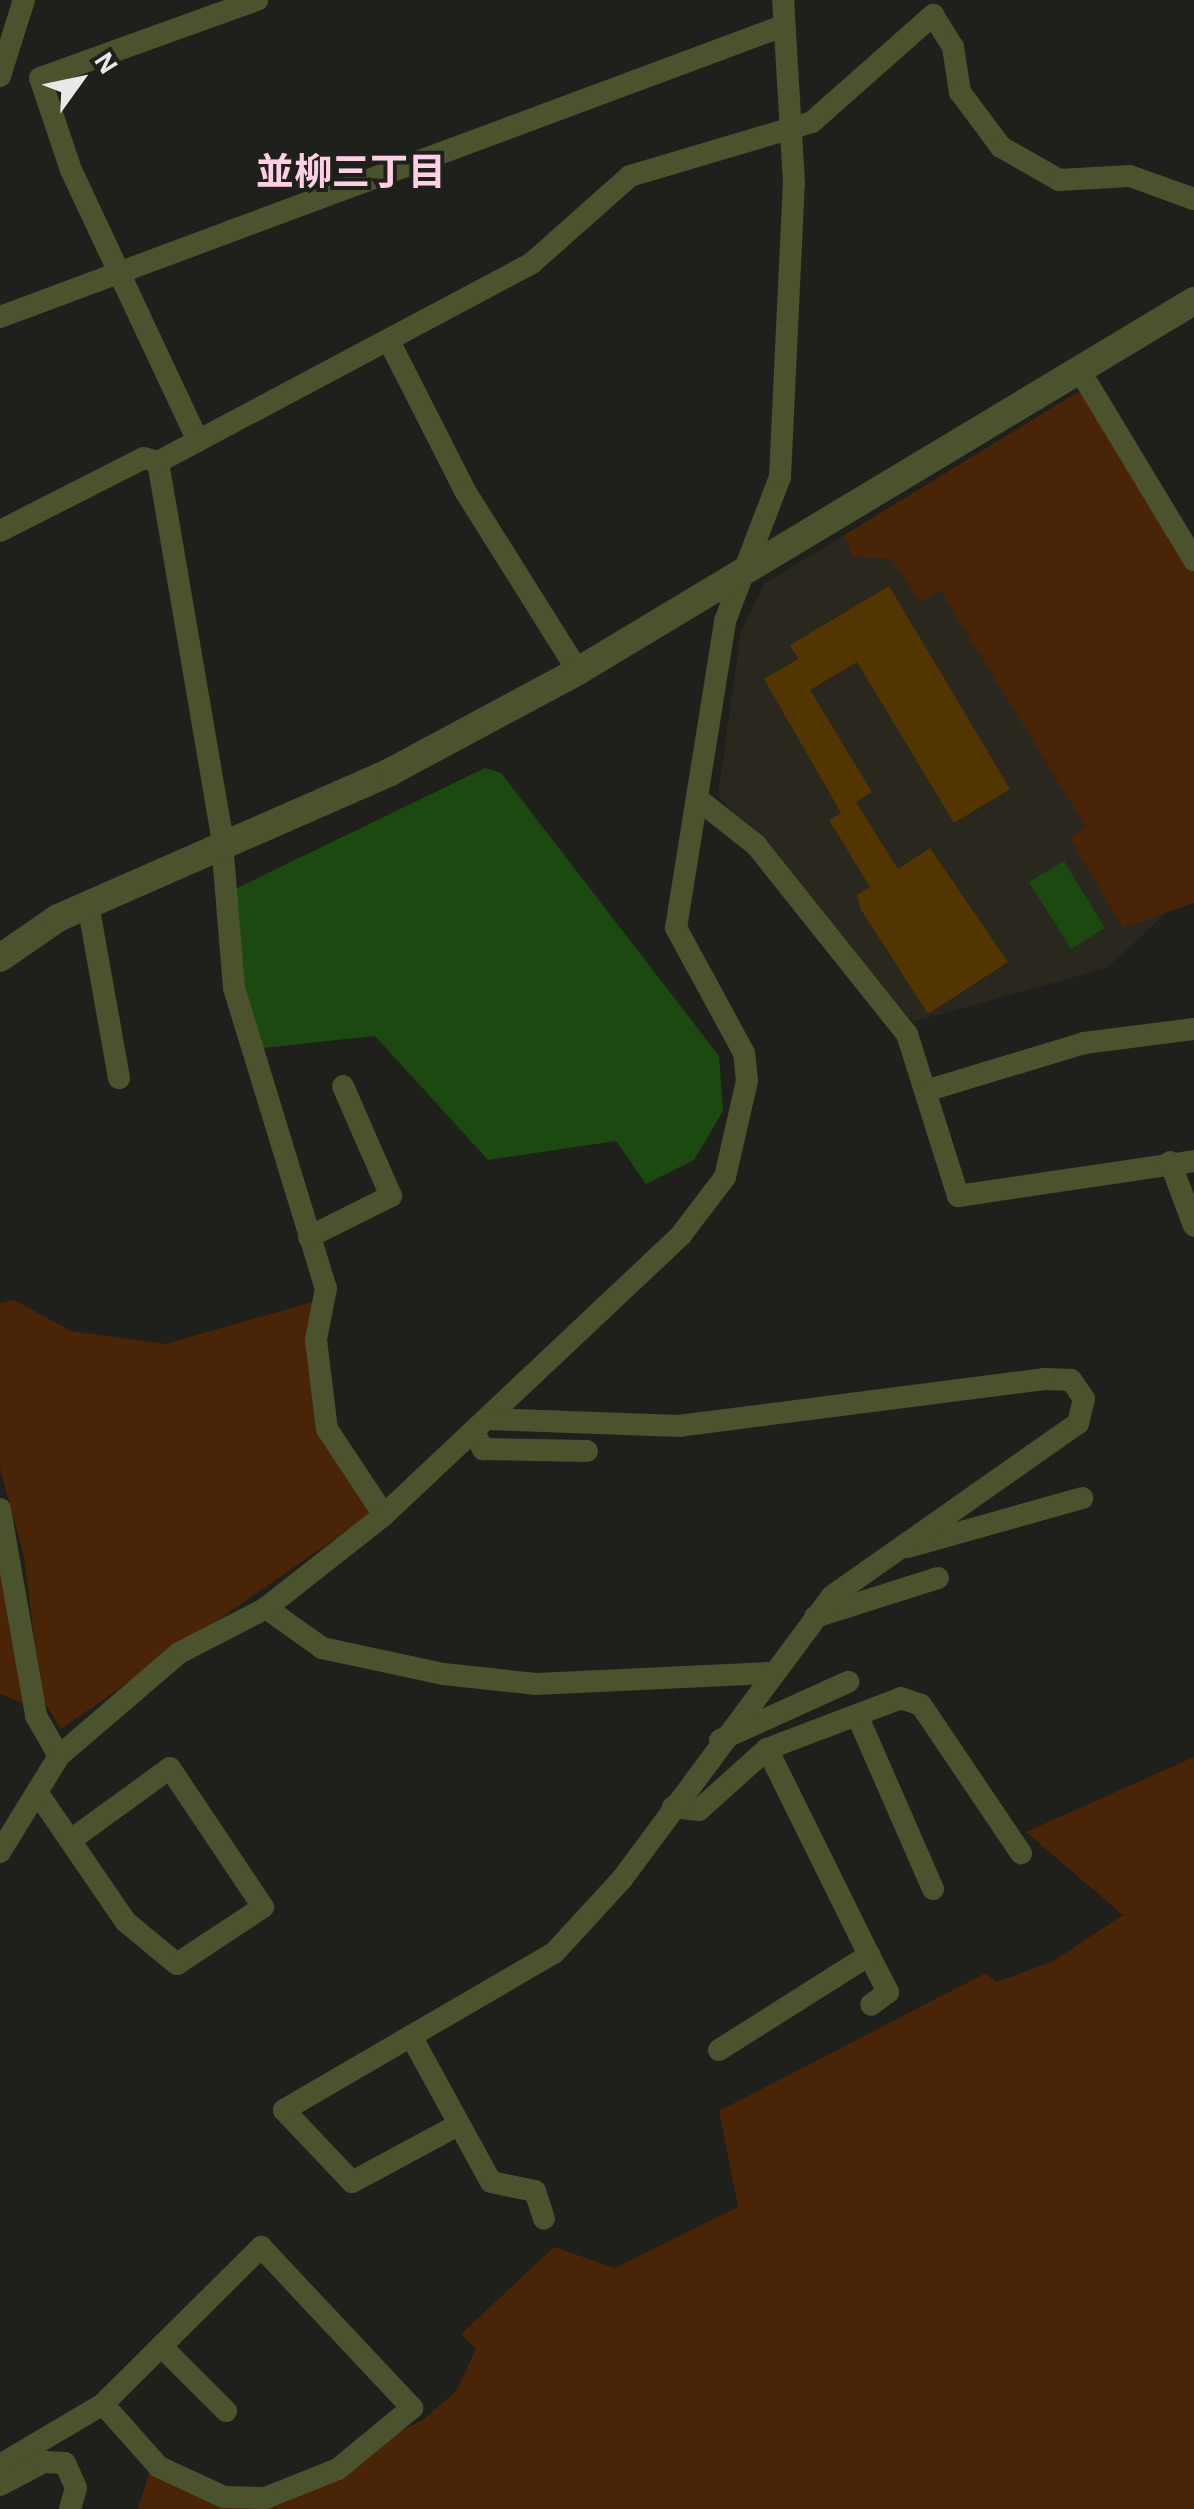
<!DOCTYPE html>
<html>
<head>
<meta charset="utf-8">
<style>
  body { margin:0 }
  #map { position:relative; width:1194px; height:2509px; overflow:hidden; background:#1f1f1c; font-family:"Alegreya Sans","Noto Sans JP",sans-serif }
  div>[style] { position:absolute }
  [style*='--x'] { left:calc(var(--x)*1px); top:calc(var(--y)*1px); width:calc(var(--w)*1px); rotate:calc(var(--a)*1deg) }
  .built>* { inset:0; background:#29271e }
  .green>* { inset:0; background:#4a2406 }
  .water>* { inset:0; background:#1c4910 }
  .building>* { inset:0; background:#523500 }
  .minor>* { height:22px; margin:-11px; padding:0 11px; transform-origin:11px; border-radius:11px; background:#4a522e }
  .tertiary>* { height:28px; margin:-14px; padding:0 14px; transform-origin:14px; border-radius:14px; background:#4a522e }
  span { translate:-50% -50%; white-space:nowrap; text-align:center; line-height:1.15; -webkit-text-stroke:8px #1f1f1c; paint-order:stroke }
  .neighbourhood-label { font-size:38px; color:#fecfe5; font-weight:700 }
  .north { position:absolute; left:30px; top:30px; width:100px; height:100px; -webkit-text-stroke:8px #1f1f1c; paint-order:stroke; rotate:57deg; font-size:28px; font-weight:700; line-height:40px; text-align:center; color:#e9e9e7 }
  .north::after { content:''; display:block; margin:auto; width:35px; height:45px; background:#e9e9e7; clip-path:polygon(50% 0,100% 100%,50% 72%,0 100%) }
</style>
</head>
<body>
<div id="map">
  <div class="built">
    <i style="clip-path:polygon(1083px 389px,1194px 573px,1194px 903px,1175px 905px,1107px 968px,913px 1022px,718px 795px,741px 631px,764px 584px)"></i>
  </div>
  <div class="green">
    <i style="clip-path:polygon(1083px 389px,1194px 573px,1194px 903px,1123px 928px,1070px 838px,1086px 827px,940px 590px,921px 602px,891px 559px,853px 556px,843px 536px)"></i>
    <i style="clip-path:polygon(14px 1300px,71px 1331px,165px 1344px,313px 1302px,312px 1394px,372px 1513px,61px 1729px,42px 1698px,24px 1557px,0 1468px,0 1303px)"></i>
    <i style="clip-path:polygon(0 1550px,25px 1704px,0 1694px)"></i>
    <i style="clip-path:polygon(1194px 1757px,1194px 2509px,138px 2509px,151px 2467px,267px 2501px,424px 2419px,457px 2390px,476px 2349px,461px 2334px,554px 2247px,615px 2268px,738px 2207px,719px 2111px,986px 1973px,996px 1982px,1052px 1962px,1123px 1915px,1026px 1832px)"></i>
  </div>
  <div class="water">
    <i style="clip-path:polygon(485px 768px,501px 773px,719px 1056px,723px 1111px,694px 1160px,646px 1184px,616px 1141px,488px 1160px,375px 1036px,263px 1048px,241px 987px,231px 891px)"></i>
    <i style="clip-path:polygon(1064px 861px,1105px 928px,1071px 949px,1029px 882px)"></i>
  </div>
  <div class="building">
    <i style="clip-path:polygon(889px 586px,1010px 789px,954px 823px,857px 662px,810px 690px,872px 792px,856px 802px,898px 869px,930px 848px,1008px 962px,928px 1014px,860px 908px,857px 895px,870px 887px,829px 820px,841px 813px,764px 679px,798px 659px,790px 645px)"></i>
  </div>
  <div class="minor">
    <i style="--x:0;--y:76;--w:80;--a:-72.5"></i>
    <i style="--x:0;--y:317;--w:832;--a:-20.39"></i>
    <i style="--x:389;--y:341;--w:168;--a:63.1"></i>
    <i style="--x:465;--y:491;--w:213;--a:57.9"></i>
    <i style="--x:1080;--y:371;--w:221;--a:58.9"></i>
    <i style="--x:198;--y:441;--w:299;--a:-115.1"></i>
    <i style="--x:71;--y:170;--w:97;--a:-108.6"></i>
    <i style="--x:40;--y:78;--w:231;--a:-19.8"></i>
    <i style="--x:158;--y:462;--w:373;--a:80.3"></i>
    <i style="--x:221;--y:830;--w:159;--a:85.3"></i>
    <i style="--x:234;--y:988;--w:314;--a:73"></i>
    <i style="--x:326;--y:1288;--w:53;--a:100.9"></i>
    <i style="--x:316;--y:1340;--w:90;--a:83"></i>
    <i style="--x:327;--y:1429;--w:103;--a:56.5"></i>
    <i style="--x:0;--y:531;--w:161;--a:-26.9"></i>
    <i style="--x:144;--y:458;--w:15;--a:16"></i>
    <i style="--x:158;--y:462;--w:424;--a:-28"></i>
    <i style="--x:532;--y:263;--w:131;--a:-41.6"></i>
    <i style="--x:630;--y:176;--w:190;--a:-16.5"></i>
    <i style="--x:812;--y:122;--w:162;--a:-41.5"></i>
    <i style="--x:933;--y:15;--w:38;--a:58"></i>
    <i style="--x:953;--y:47;--w:46;--a:81.2"></i>
    <i style="--x:960;--y:92;--w:69;--a:53.3"></i>
    <i style="--x:1001;--y:147;--w:67;--a:29.6"></i>
    <i style="--x:1059;--y:180;--w:71;--a:-3.2"></i>
    <i style="--x:1130;--y:176;--w:68;--a:19.8"></i>
    <i style="--x:699;--y:800;--w:73;--a:38.3"></i>
    <i style="--x:756;--y:845;--w:242;--a:51.4"></i>
    <i style="--x:907;--y:1034;--w:170;--a:72.5"></i>
    <i style="--x:958;--y:1196;--w:239;--a:-8.4"></i>
    <i style="--x:88;--y:904;--w:177;--a:79.9"></i>
    <i style="--x:932;--y:1089;--w:159;--a:-16.8"></i>
    <i style="--x:1084;--y:1043;--w:111;--a:-7.3"></i>
    <i style="--x:1170;--y:1162;--w:68;--a:69.4"></i>
    <i style="--x:309;--y:1237;--w:92;--a:-26.6"></i>
    <i style="--x:391;--y:1196;--w:120;--a:-113.6"></i>
    <i style="--x:473;--y:1431;--w:21;--a:61"></i>
    <i style="--x:483;--y:1449;--w:104;--a:1.1"></i>
    <i style="--x:0;--y:1509;--w:210;--a:80.1"></i>
    <i style="--x:36;--y:1716;--w:46;--a:60.1"></i>
    <i style="--x:908;--y:1547;--w:181;--a:-15.7"></i>
    <i style="--x:266;--y:1608;--w:69;--a:35.5"></i>
    <i style="--x:322;--y:1648;--w:124;--a:12.1"></i>
    <i style="--x:443;--y:1674;--w:94;--a:6.1"></i>
    <i style="--x:536;--y:1684;--w:232;--a:-2.7"></i>
    <i style="--x:815;--y:1617;--w:129;--a:-17.6"></i>
    <i style="--x:857;--y:1715;--w:190;--a:66.4"></i>
    <i style="--x:720;--y:1740;--w:141;--a:-24.4"></i>
    <i style="--x:41;--y:1798;--w:150;--a:55.6"></i>
    <i style="--x:126;--y:1922;--w:66;--a:39.5"></i>
    <i style="--x:177;--y:1964;--w:103;--a:-33.5"></i>
    <i style="--x:263;--y:1907;--w:167;--a:-123.8"></i>
    <i style="--x:170;--y:1768;--w:122;--a:144"></i>
    <i style="--x:673;--y:1807;--w:26;--a:7"></i>
    <i style="--x:699;--y:1810;--w:91;--a:-41.9"></i>
    <i style="--x:767;--y:1749;--w:143;--a:-20.8"></i>
    <i style="--x:901;--y:1698;--w:21;--a:19"></i>
    <i style="--x:921;--y:1705;--w:179;--a:56"></i>
    <i style="--x:0;--y:1852;--w:113;--a:-58.4"></i>
    <i style="--x:59;--y:1756;--w:158;--a:-40.6"></i>
    <i style="--x:179;--y:1653;--w:98;--a:-27.3"></i>
    <i style="--x:266;--y:1608;--w:150;--a:-38.2"></i>
    <i style="--x:384;--y:1515;--w:408;--a:-43.3"></i>
    <i style="--x:681;--y:1235;--w:73;--a:-52.8"></i>
    <i style="--x:725;--y:1177;--w:98;--a:-77.1"></i>
    <i style="--x:747;--y:1081;--w:28;--a:-96"></i>
    <i style="--x:744;--y:1053;--w:142;--a:-118.5"></i>
    <i style="--x:676;--y:928;--w:311;--a:-80.9"></i>
    <i style="--x:725;--y:621;--w:154;--a:-69.1"></i>
    <i style="--x:780;--y:477;--w:294;--a:-87.3"></i>
    <i style="--x:794;--y:183;--w:183;--a:-93.4"></i>
    <i style="--x:869;--y:1955;--w:42;--a:62.8"></i>
    <i style="--x:888;--y:1992;--w:21;--a:143"></i>
    <i style="--x:411;--y:2036;--w:166;--a:61.3"></i>
    <i style="--x:491;--y:2182;--w:45;--a:11.6"></i>
    <i style="--x:535;--y:2191;--w:29;--a:72"></i>
    <i style="--x:719;--y:2050;--w:178;--a:-32.3"></i>
    <i style="--x:869;--y:1955;--w:230;--a:-116.3"></i>
    <i style="--x:456;--y:2126;--w:118;--a:151.7"></i>
    <i style="--x:352;--y:2182;--w:99;--a:-133.4"></i>
    <i style="--x:284;--y:2110;--w:312;--a:-30.2"></i>
    <i style="--x:554;--y:1953;--w:100;--a:-47.4"></i>
    <i style="--x:622;--y:1879;--w:352;--a:-53.4"></i>
    <i style="--x:832;--y:1596;--w:301;--a:-35.1"></i>
    <i style="--x:1078;--y:1423;--w:25;--a:-76"></i>
    <i style="--x:1084;--y:1399;--w:23;--a:-124"></i>
    <i style="--x:1071;--y:1380;--w:26;--a:-178"></i>
    <i style="--x:1045;--y:1379;--w:368;--a:172.7"></i>
    <i style="--x:680;--y:1426;--w:194;--a:-177.9"></i>
    <i style="--x:161;--y:2346;--w:92;--a:45"></i>
    <i style="--x:0;--y:2465;--w:120;--a:-30.6"></i>
    <i style="--x:103;--y:2404;--w:223;--a:-44.8"></i>
    <i style="--x:261;--y:2247;--w:221;--a:46.8"></i>
    <i style="--x:412;--y:2408;--w:96;--a:140.5"></i>
    <i style="--x:338;--y:2469;--w:79;--a:158.3"></i>
    <i style="--x:265;--y:2498;--w:41;--a:-178.6"></i>
    <i style="--x:224;--y:2497;--w:72;--a:-155.2"></i>
    <i style="--x:159;--y:2467;--w:84;--a:-131.6"></i>
    <i style="--x:0;--y:2485;--w:50;--a:-27.6"></i>
    <i style="--x:44;--y:2462;--w:21;--a:3"></i>
    <i style="--x:65;--y:2463;--w:27;--a:66"></i>
    <i style="--x:76;--y:2488;--w:22;--a:106"></i>
  </div>
  <div class="tertiary">
    <i style="--x:0;--y:958;--w:70;--a:-34.6"></i>
    <i style="--x:58;--y:918;--w:363;--a:-23.7"></i>
    <i style="--x:390;--y:772;--w:213;--a:-28.2"></i>
    <i style="--x:578;--y:671;--w:719;--a:-30.99"></i>
  </div>
  <div class="neighbourhood-label">
    <span style="left:351px;top:175px">並柳三丁目</span>
  </div>
  <div class="north">N</div>
</div>
</body>
</html>
